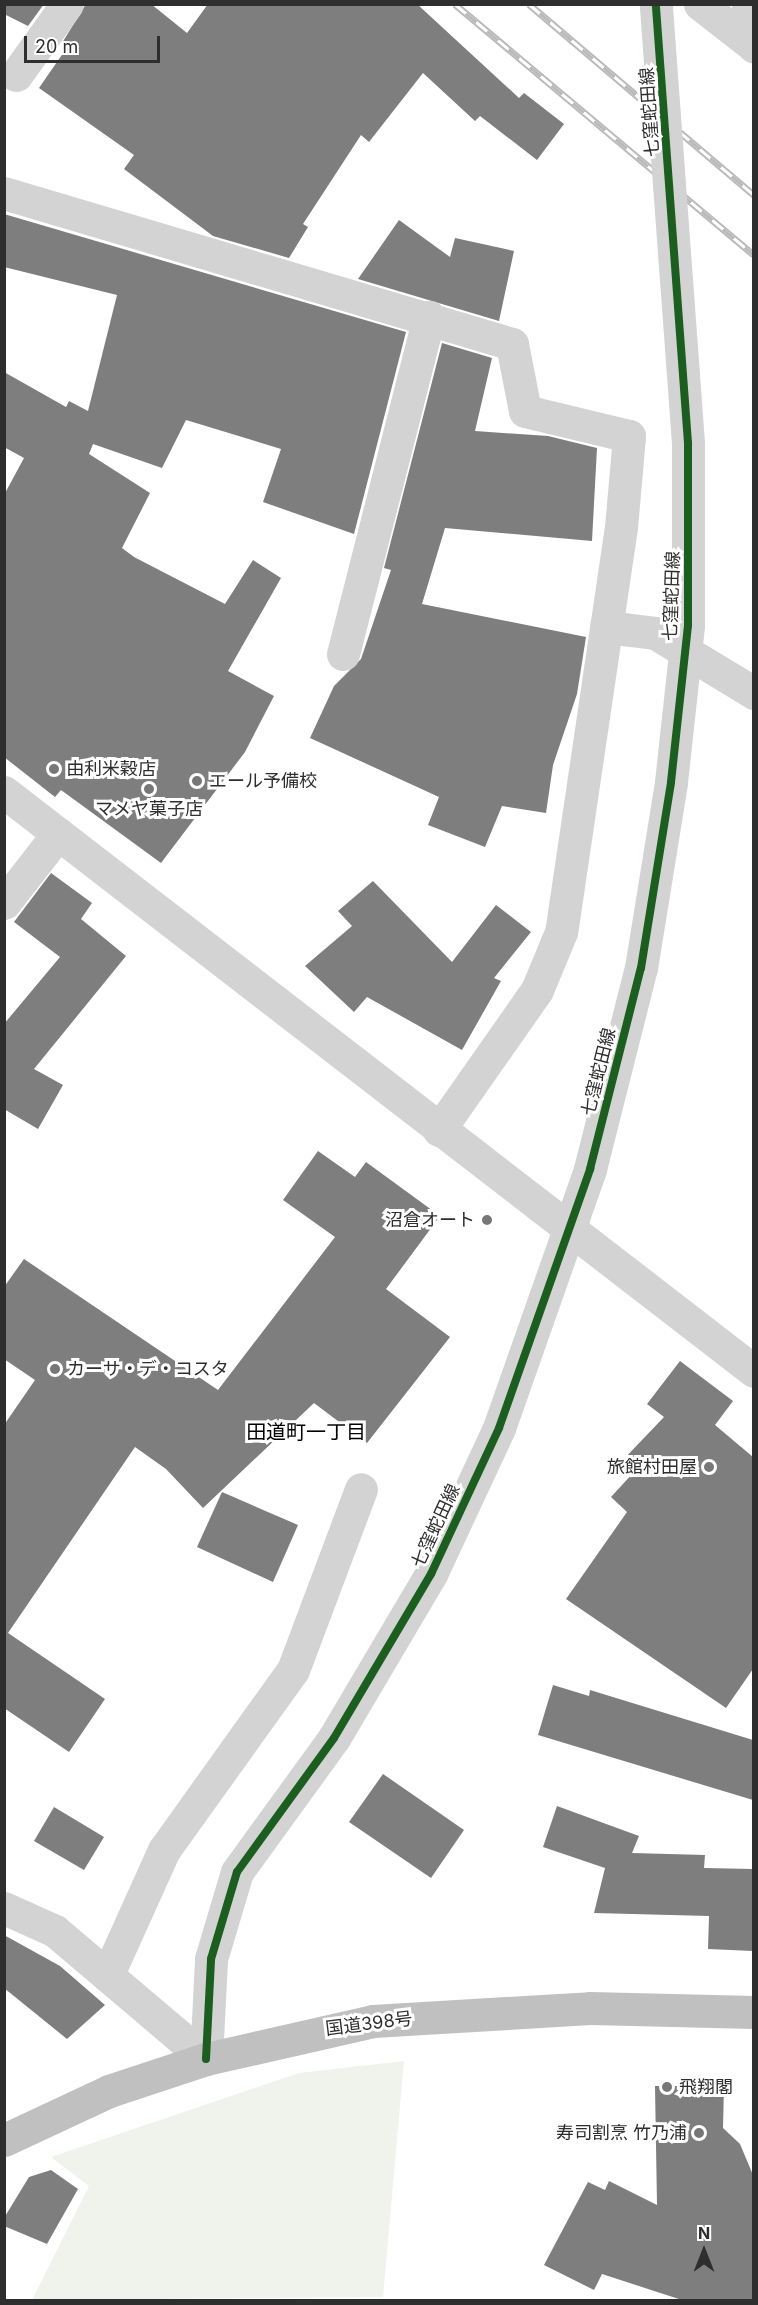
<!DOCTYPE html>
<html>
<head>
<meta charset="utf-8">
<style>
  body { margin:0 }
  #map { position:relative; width:758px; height:2305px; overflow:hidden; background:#fff; font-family:Inter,"Noto Sans JP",sans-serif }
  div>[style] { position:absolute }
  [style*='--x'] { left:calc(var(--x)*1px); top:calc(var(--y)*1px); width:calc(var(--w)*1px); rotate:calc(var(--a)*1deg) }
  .green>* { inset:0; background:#eff3ec }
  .building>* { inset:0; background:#7e7e7e }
  .minor>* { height:33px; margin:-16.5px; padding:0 16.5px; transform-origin:16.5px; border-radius:16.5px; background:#d3d3d3 }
  .highway>* { height:33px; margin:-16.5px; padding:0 16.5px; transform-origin:16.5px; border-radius:16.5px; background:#c0c0c0 }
  .rail>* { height:7px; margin-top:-3.5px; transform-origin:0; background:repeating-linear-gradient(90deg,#fff 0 14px,#bababa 0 28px); box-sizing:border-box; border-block:2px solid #bababa }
  .minor-bridge>* { height:33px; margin:-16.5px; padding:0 16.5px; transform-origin:16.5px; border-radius:16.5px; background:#d3d3d3 }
  .cycleway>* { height:8px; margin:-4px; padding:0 4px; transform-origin:4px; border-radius:4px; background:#1b5e20 }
  .dots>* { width:16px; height:16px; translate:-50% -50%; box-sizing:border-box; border:3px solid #fff; border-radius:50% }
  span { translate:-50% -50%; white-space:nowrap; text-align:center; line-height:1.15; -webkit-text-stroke:6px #fff; paint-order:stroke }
  .street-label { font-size:18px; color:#2e2e2e }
  .poi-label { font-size:18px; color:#2e2e2e }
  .left { translate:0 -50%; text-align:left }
  .right { translate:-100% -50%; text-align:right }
  .neighbourhood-label { font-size:20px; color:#000 }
  .frame { position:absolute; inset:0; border:6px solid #2e2e2e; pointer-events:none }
  .north { position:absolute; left:674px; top:2221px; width:60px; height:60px; -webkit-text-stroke:4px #fff; paint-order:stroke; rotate:0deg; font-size:16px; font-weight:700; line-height:24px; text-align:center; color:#2e2e2e }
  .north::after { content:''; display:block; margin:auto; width:21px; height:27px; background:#2e2e2e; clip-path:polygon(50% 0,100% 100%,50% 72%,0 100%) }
  .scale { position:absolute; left:24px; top:36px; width:136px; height:27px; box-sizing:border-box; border:3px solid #2e2e2e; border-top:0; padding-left:8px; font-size:18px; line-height:21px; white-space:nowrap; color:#2e2e2e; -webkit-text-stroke:4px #fff; paint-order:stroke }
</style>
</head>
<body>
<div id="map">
  <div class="green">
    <i style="clip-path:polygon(404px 2061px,383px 2297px,32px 2300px,89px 2186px,51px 2157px,299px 2073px)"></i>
  </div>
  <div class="building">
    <i style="clip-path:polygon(4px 4px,44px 4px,28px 26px,4px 14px)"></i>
    <i style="clip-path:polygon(86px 4px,151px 4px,187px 33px,208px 4px,417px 4px,519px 98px,524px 93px,564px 124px,537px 160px,480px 116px,475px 121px,423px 73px,369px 142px,361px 135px,303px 224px,308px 227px,289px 258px,213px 236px,124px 169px,134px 155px,39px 88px,68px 46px,62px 43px)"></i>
    <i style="clip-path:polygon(4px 214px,406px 332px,354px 534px,263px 502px,281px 449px,186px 420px,162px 468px,93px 444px,89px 454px,150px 493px,122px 548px,134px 557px,225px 604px,253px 560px,281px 578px,228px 671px,274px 696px,245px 752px,161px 863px,61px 790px,55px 797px,4px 757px,4px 495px,24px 458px,4px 447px,4px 372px,66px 407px,69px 401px,88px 411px,117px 295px,4px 267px)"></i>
    <i style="clip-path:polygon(399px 220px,450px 257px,455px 238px,514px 251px,499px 321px,358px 279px)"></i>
    <i style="clip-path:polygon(442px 343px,492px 358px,475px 431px,548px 436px,597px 448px,592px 541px,445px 528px,422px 604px,586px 637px,577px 694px,553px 765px,546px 813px,502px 806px,485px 847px,428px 825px,439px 797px,310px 738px,334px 686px,361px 659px,391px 570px,384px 568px)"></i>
    <i style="clip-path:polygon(51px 873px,92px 903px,81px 919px,126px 956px,34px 1069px,63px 1085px,38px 1129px,4px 1109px,4px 1024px,60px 957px,14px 922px)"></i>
    <i style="clip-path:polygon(373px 881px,452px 962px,496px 905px,531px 932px,494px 978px,501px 981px,462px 1050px,367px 997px,354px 1012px,305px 966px,352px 926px,338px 911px)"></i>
    <i style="clip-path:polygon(318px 1151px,355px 1177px,366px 1162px,440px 1216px,386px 1289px,450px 1337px,367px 1443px,314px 1403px,203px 1508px,166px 1469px,135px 1447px,8px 1633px,105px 1699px,69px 1752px,4px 1708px,4px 1425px,35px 1380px,4px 1359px,4px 1287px,24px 1259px,218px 1390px,335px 1237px,283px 1200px)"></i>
    <i style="clip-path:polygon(680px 1361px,733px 1401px,715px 1425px,753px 1457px,753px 1669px,726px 1708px,566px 1599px,627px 1512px,611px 1497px,633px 1473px,621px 1462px,664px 1417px,647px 1404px)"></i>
    <i style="clip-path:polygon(222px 1492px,298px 1525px,273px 1582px,197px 1547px)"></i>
    <i style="clip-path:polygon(553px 1685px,589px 1696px,590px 1690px,753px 1740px,753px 1800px,538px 1735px)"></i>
    <i style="clip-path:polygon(383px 1774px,464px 1830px,431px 1878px,349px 1822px)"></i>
    <i style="clip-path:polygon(557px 1806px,639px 1836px,632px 1853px,705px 1855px,704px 1868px,753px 1869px,753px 1951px,708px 1949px,709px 1916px,594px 1913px,605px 1868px,543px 1847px)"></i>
    <i style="clip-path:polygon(54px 1807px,104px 1837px,84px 1870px,34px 1841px)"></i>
    <i style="clip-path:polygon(4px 1935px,60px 1966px,105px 2005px,67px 2039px,4px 1988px)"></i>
    <i style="clip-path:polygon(655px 2086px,724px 2086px,723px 2128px,740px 2144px,753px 2175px,753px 2301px,685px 2301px,602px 2274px,594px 2290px,544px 2265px,588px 2182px,605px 2190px,609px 2181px,657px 2205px)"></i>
    <i style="clip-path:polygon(51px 2170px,78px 2189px,47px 2244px,4px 2226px,4px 2218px,29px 2177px)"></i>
  </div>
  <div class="minor">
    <i style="--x:700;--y:4;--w:68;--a:37.9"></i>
    <i style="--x:748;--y:4;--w:43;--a:82.1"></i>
    <i style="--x:16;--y:75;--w:87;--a:-54.3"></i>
    <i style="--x:4;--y:193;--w:530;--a:16.55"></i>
    <i style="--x:512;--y:344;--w:68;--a:79"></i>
    <i style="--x:525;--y:411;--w:107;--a:13.5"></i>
    <i style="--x:629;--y:436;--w:91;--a:95"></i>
    <i style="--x:621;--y:527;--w:409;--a:98.4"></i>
    <i style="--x:561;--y:932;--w:63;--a:112.5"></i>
    <i style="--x:537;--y:990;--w:171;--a:125"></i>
    <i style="--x:606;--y:627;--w:49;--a:7"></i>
    <i style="--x:655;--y:633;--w:116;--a:31.2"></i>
    <i style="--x:343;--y:654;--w:348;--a:-75.7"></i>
    <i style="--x:4;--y:792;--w:947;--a:37.67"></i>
    <i style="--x:4;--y:903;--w:88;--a:-52"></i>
    <i style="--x:4;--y:1908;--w:56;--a:24.3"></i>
    <i style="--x:55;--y:1931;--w:198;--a:40.3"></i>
    <i style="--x:108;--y:1974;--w:136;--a:-65.7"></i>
    <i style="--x:164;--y:1850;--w:221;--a:-54.4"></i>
    <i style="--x:293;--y:1670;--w:193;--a:-69.4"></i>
    <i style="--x:206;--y:2059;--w:100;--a:-87.1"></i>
    <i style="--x:211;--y:1959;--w:91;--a:-73.4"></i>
    <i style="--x:237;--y:1872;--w:165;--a:-54.1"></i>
    <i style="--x:334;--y:1738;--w:191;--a:-59.4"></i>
    <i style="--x:431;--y:1574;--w:161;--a:-65"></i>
  </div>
  <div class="highway">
    <i style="--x:4;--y:2140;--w:116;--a:-25"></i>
    <i style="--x:109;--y:2091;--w:102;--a:-18.3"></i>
    <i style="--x:206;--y:2059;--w:171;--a:-12.8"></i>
    <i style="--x:373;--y:2021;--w:217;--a:-3.4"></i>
    <i style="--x:590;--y:2008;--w:164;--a:1.4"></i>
  </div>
  <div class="rail">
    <i style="--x:455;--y:4;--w:390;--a:40"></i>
    <i style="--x:529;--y:4;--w:295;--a:40.3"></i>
  </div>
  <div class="minor-bridge">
    <i style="--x:499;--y:1428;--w:275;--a:-70.6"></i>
    <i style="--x:590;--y:1169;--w:207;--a:-75.8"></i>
    <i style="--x:641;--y:968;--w:188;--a:-80.8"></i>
    <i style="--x:671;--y:782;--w:158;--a:-83.8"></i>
    <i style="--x:688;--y:625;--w:182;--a:-90"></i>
    <i style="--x:688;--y:443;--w:440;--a:-94.2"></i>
  </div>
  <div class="cycleway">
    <i style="--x:206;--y:2059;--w:100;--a:-87.1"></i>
    <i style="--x:211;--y:1959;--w:91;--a:-73.4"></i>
    <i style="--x:237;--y:1872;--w:165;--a:-54.1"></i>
    <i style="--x:334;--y:1738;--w:191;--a:-59.4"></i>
    <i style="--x:431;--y:1574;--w:161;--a:-65"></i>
    <i style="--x:499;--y:1428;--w:275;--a:-70.6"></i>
    <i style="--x:590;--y:1169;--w:207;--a:-75.8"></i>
    <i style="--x:641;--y:968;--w:188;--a:-80.8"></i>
    <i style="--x:671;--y:782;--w:158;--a:-83.8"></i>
    <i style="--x:688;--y:625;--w:182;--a:-90"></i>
    <i style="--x:688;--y:443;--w:440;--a:-94.2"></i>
  </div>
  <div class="dots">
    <i style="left:54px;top:769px;background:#777"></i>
    <i style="left:197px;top:781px;background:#777"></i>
    <i style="left:149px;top:789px;background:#777"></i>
    <i style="left:487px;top:1220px;background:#777"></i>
    <i style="left:55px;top:1369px;background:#777"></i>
    <i style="left:709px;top:1467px;background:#777"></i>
    <i style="left:667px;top:2087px;background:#777"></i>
    <i style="left:699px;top:2133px;background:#777"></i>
  </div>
  <div class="street-label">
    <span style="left:650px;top:112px;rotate:-94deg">七窪蛇田線</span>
    <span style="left:672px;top:596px;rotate:-88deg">七窪蛇田線</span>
    <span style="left:599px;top:1072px;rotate:-76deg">七窪蛇田線</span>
    <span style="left:436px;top:1526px;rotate:-65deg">七窪蛇田線</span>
    <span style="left:369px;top:2024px;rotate:-7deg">国道398号</span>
  </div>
  <div class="poi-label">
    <span class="left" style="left:66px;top:769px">由利米穀店</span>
    <span class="left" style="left:209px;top:781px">エール予備校</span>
    <span style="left:149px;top:809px">マメヤ菓子店</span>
    <span class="right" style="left:475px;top:1220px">沼倉オート</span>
    <span class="left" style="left:67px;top:1369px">カーサ・デ・コスタ</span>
    <span class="right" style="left:697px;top:1467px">旅館村田屋</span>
    <span class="left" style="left:679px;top:2087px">飛翔閣</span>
    <span class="right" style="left:687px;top:2133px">寿司割烹 竹乃浦</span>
  </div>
  <div class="neighbourhood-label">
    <span style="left:306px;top:1432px">田道町一丁目</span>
  </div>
  <div class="frame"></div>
  <div class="north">N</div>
  <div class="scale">20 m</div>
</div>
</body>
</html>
